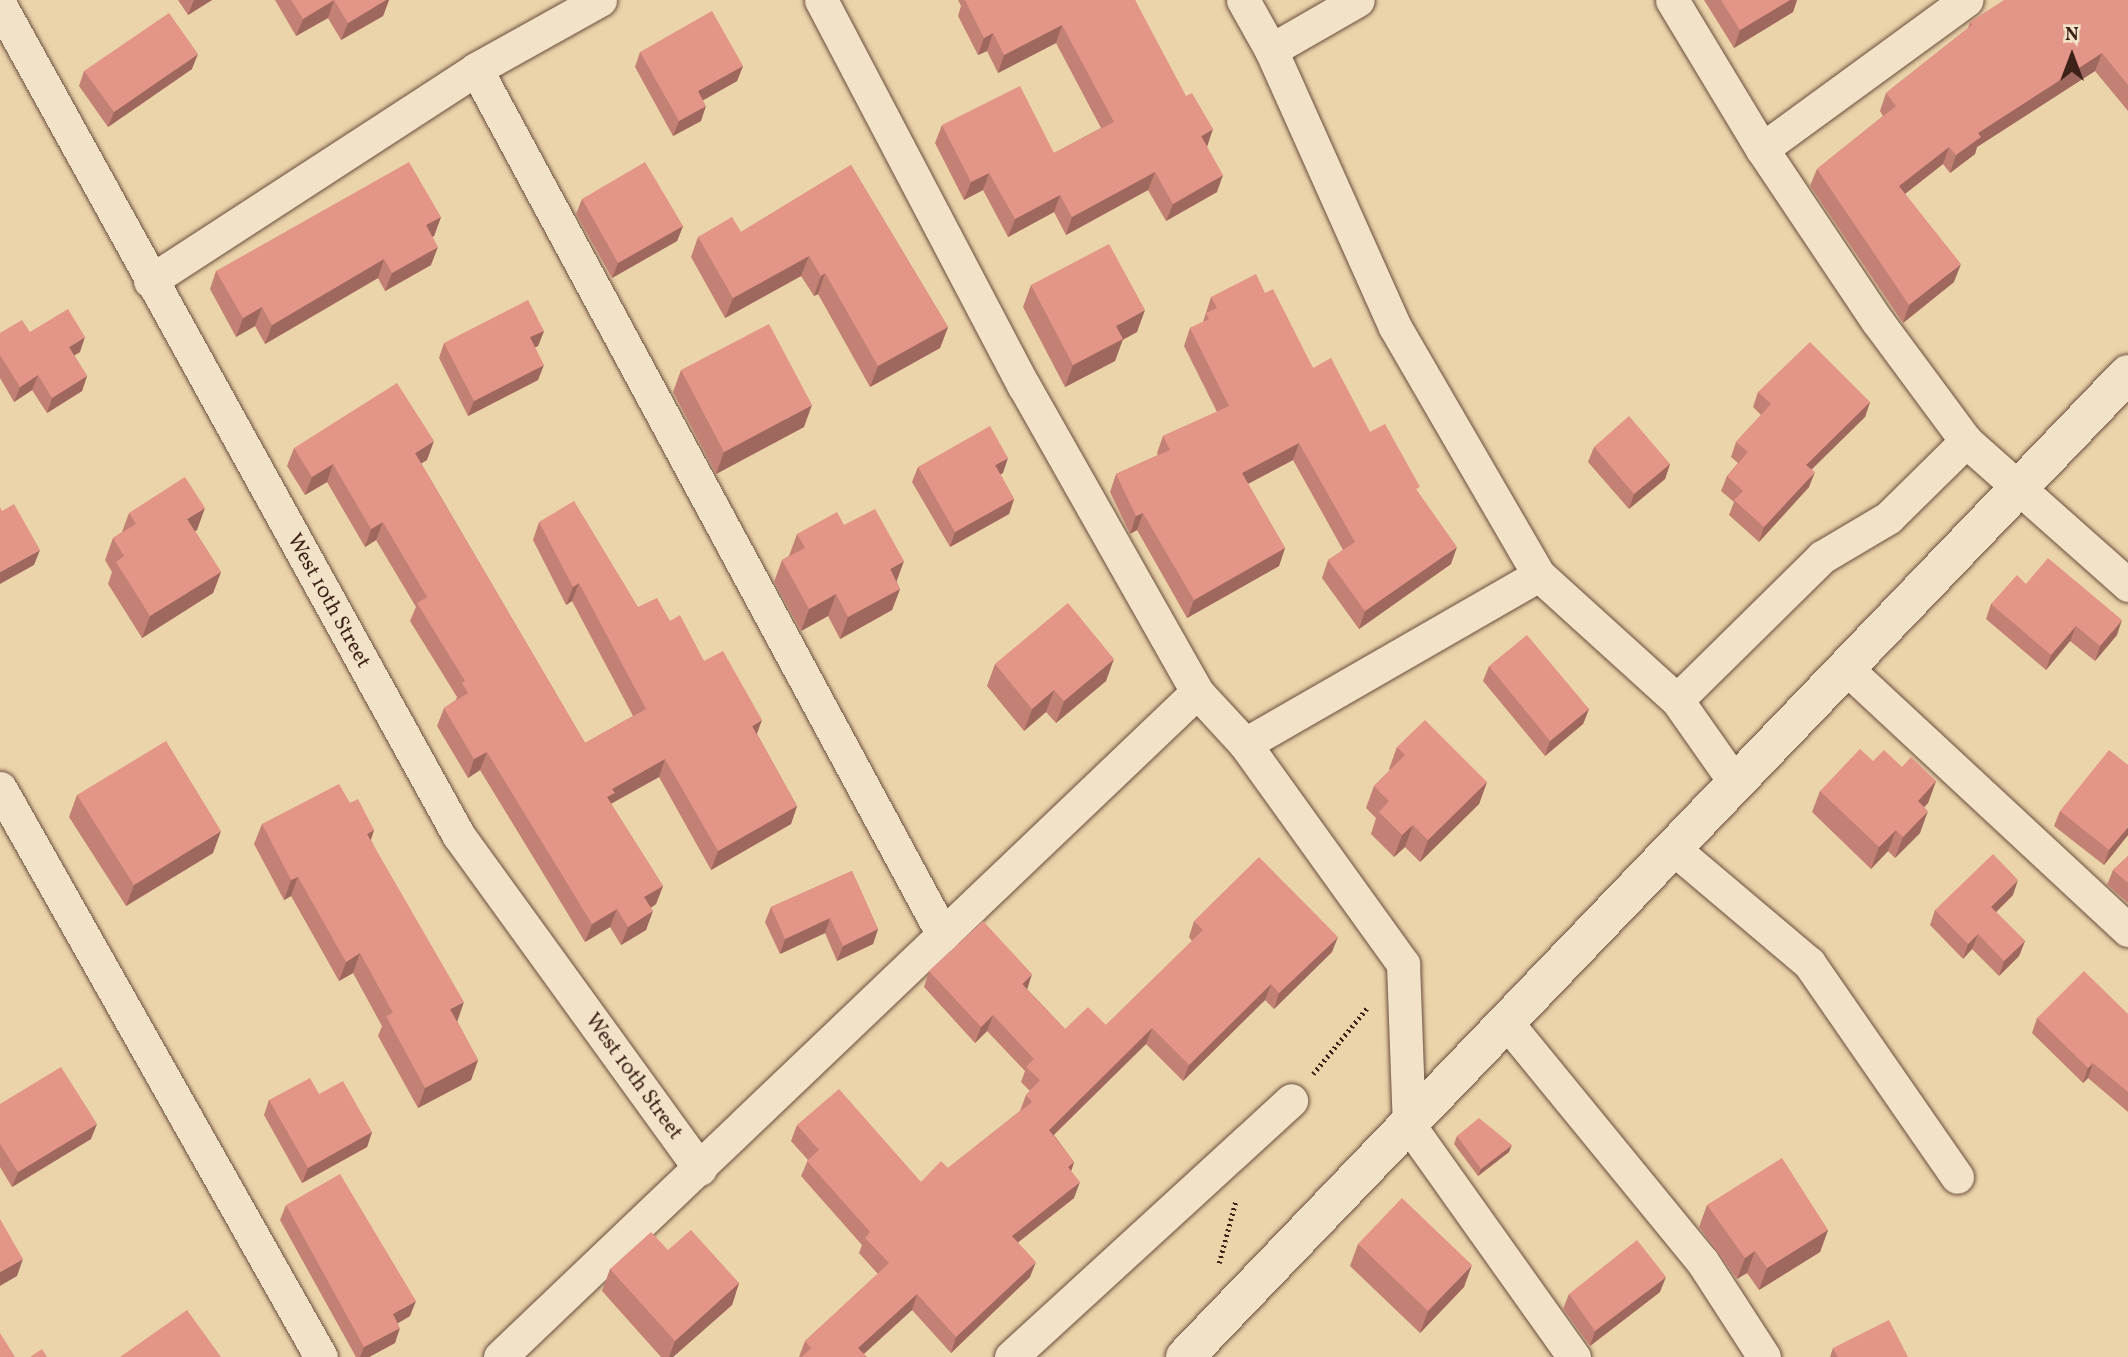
<!DOCTYPE html>
<html>
<head>
<meta charset="utf-8">
<style>
  body { margin:0 }
  #map { position:relative; width:2128px; height:1357px; overflow:hidden; background:#ebd3aa; font-family:Vollkorn,serif }
  div>[style] { position:absolute }
  [style*='--x'] { left:calc(var(--x)*1px); top:calc(var(--y)*1px); width:calc(var(--w)*1px); rotate:calc(var(--a)*1deg) }
  .path>* { height:4.5px; margin-top:-2.25px; transform-origin:0; background:repeating-linear-gradient(90deg,#3e2219 0 2px,transparent 0 5.5px) }
  .roads { filter:drop-shadow(0 0 2px #694e3d) drop-shadow(0 0 2px #694e3d) }
  .minor>* { height:33px; margin:-16.5px; padding:0 16.5px; transform-origin:16.5px; border-radius:16.5px; background:#f2e2c8 }
  .tertiary>* { height:38px; margin:-19px; padding:0 19px; transform-origin:19px; border-radius:19px; background:#f2e2c8 }
  .wall>* { inset:0; background:#c38074 }
  .shaded-wall>* { inset:0; background:#9f685e }
  .building>* { inset:0; background:#e39587 }
  span { translate:-50% -50%; white-space:nowrap; text-align:center; line-height:1.15; -webkit-text-stroke:5px #f2e2c8; paint-order:stroke }
  .street-label { font-size:21px; color:#3e2219 }
  .north { position:absolute; left:2037px; top:21px; width:70px; height:70px; -webkit-text-stroke:5px #f2e2c8; paint-order:stroke; rotate:0deg; font-size:19px; font-weight:700; line-height:28px; text-align:center; color:#3e2219 }
  .north::after { content:''; display:block; margin:auto; width:24px; height:32px; background:#3e2219; clip-path:polygon(50% 0,100% 100%,50% 72%,0 100%) }
</style>
</head>
<body>
<div id="map">
  <div class="path">
    <i style="--x:1313;--y:1074;--w:85;--a:-50.7"></i>
    <i style="--x:1219;--y:1263;--w:65;--a:-74.9"></i>
  </div>
  <div class="roads">
    <div class="minor">
      <i style="--x:821;--y:0;--w:436;--a:62.3"></i>
      <i style="--x:1024;--y:386;--w:352;--a:60.5"></i>
      <i style="--x:1197;--y:692;--w:71;--a:47.3"></i>
      <i style="--x:1245;--y:744;--w:271;--a:54.3"></i>
      <i style="--x:1403;--y:964;--w:161;--a:87.9"></i>
      <i style="--x:1409;--y:1125;--w:285;--a:54.6"></i>
      <i style="--x:1243;--y:0;--w:57;--a:60.8"></i>
      <i style="--x:1271;--y:50;--w:303;--a:65.9"></i>
      <i style="--x:1395;--y:327;--w:287;--a:59.9"></i>
      <i style="--x:1539;--y:575;--w:186;--a:42.2"></i>
      <i style="--x:1677;--y:700;--w:103;--a:54.9"></i>
      <i style="--x:1672;--y:0;--w:174;--a:58.9"></i>
      <i style="--x:1762;--y:149;--w:208;--a:56.2"></i>
      <i style="--x:1878;--y:322;--w:148;--a:53.5"></i>
      <i style="--x:1966;--y:441;--w:217;--a:41.6"></i>
      <i style="--x:0;--y:5;--w:949;--a:61.09"></i>
      <i style="--x:459;--y:836;--w:411;--a:54.1"></i>
      <i style="--x:1271;--y:50;--w:100;--a:-29.9"></i>
      <i style="--x:476;--y:69;--w:984;--a:61.66"></i>
      <i style="--x:1762;--y:149;--w:253;--a:-36.1"></i>
      <i style="--x:150;--y:281;--w:389;--a:-33"></i>
      <i style="--x:476;--y:69;--w:142;--a:-29.1"></i>
      <i style="--x:1846;--y:668;--w:385;--a:42.9"></i>
      <i style="--x:1677;--y:700;--w:204;--a:-44.6"></i>
      <i style="--x:1822;--y:557;--w:77;--a:-30.6"></i>
      <i style="--x:1888;--y:518;--w:110;--a:-44.6"></i>
      <i style="--x:1245;--y:744;--w:339;--a:-29.9"></i>
      <i style="--x:0;--y:788;--w:653;--a:60.57"></i>
      <i style="--x:1674;--y:849;--w:177;--a:40.2"></i>
      <i style="--x:1809;--y:963;--w:260;--a:55.3"></i>
      <i style="--x:1507;--y:1023;--w:308;--a:50.7"></i>
      <i style="--x:1702;--y:1261;--w:114;--a:57.1"></i>
      <i style="--x:500;--y:1357;--w:963;--a:-43.65"></i>
      <i style="--x:1011;--y:1357;--w:380;--a:-42.5"></i>
    </div>
    <div class="tertiary">
      <i style="--x:1185;--y:1357;--w:1362;--a:-46.19"></i>
    </div>
  </div>
  <div class="wall">
    <i style="clip-path:polygon(178px 0,212px 0,188px 15px)"></i>
    <i style="clip-path:polygon(275px 0,389px 0,383px 16px,341px 40px,328px 18px,296px 36px)"></i>
    <i style="clip-path:polygon(958px 0,1135px 0,1207px 147px,1217px 192px,1166px 221px,1148px 190px,1066px 235px,1054px 212px,1008px 237px,983px 190px,964px 200px,935px 143px,942px 125px,1054px 153px,1101px 128px,1056px 43px,998px 73px,987px 51px,978px 55px,958px 16px,961px 6px)"></i>
    <i style="clip-path:polygon(1704px 0,1797px 0,1793px 12px,1734px 48px)"></i>
    <i style="clip-path:polygon(2128px 0,2128px 111px,2095px 71px,1977px 147px,1975px 154px,1950px 173px,1943px 164px,1905px 194px,1954px 282px,1903px 323px,1810px 186px,1817px 169px,1883px 116px,1880px 111px,1886px 93px,1968px 28px,1970px 22px)"></i>
    <i style="clip-path:polygon(640px 52px,743px 66px,737px 81px,703px 100px,701px 121px,673px 136px,635px 67px)"></i>
    <i style="clip-path:polygon(192px 69px,108px 127px,79px 86px,84px 71px)"></i>
    <i style="clip-path:polygon(851px 165px,948px 327px,940px 348px,870px 387px,818px 294px,814px 296px,801px 276px,725px 318px,691px 257px,698px 237px,741px 232px)"></i>
    <i style="clip-path:polygon(582px 199px,683px 226px,677px 241px,612px 278px,576px 214px)"></i>
    <i style="clip-path:polygon(441px 217px,434px 236px,432px 237px,431px 265px,385px 291px,378px 278px,265px 344px,255px 326px,236px 337px,210px 289px,216px 271px)"></i>
    <i style="clip-path:polygon(1031px 285px,1137px 332px,1123px 339px,1115px 361px,1065px 387px,1023px 307px)"></i>
    <i style="clip-path:polygon(1265px 293px,1313px 368px,1370px 432px,1418px 492px,1451px 564px,1359px 629px,1322px 578px,1328px 560px,1343px 550px,1293px 460px,1248px 484px,1285px 548px,1279px 566px,1187px 618px,1137px 530px,1130px 534px,1110px 492px,1116px 474px,1158px 455px,1157px 453px,1163px 436px,1217px 412px,1184px 346px,1190px 328px,1203px 322px,1211px 297px)"></i>
    <i style="clip-path:polygon(544px 331px,538px 346px,535px 347px,538px 380px,468px 416px,439px 358px,444px 343px)"></i>
    <i style="clip-path:polygon(30px 332px,80px 352px,74px 355px,87px 376px,82px 391px,47px 413px,32px 390px,14px 402px,0 378px,0 333px)"></i>
    <i style="clip-path:polygon(681px 370px,804px 427px,716px 474px,673px 392px)"></i>
    <i style="clip-path:polygon(1758px 392px,1870px 402px,1865px 417px,1811px 469px,1809px 487px,1759px 542px,1729px 515px,1734px 502px,1721px 491px,1727px 476px,1738px 463px,1731px 457px,1736px 442px,1761px 415px,1753px 407px)"></i>
    <i style="clip-path:polygon(1594px 447px,1670px 464px,1665px 479px,1629px 509px,1588px 462px)"></i>
    <i style="clip-path:polygon(294px 448px,427px 460px,421px 463px,585px 743px,633px 716px,572px 601px,566px 605px,533px 540px,539px 522px,638px 607px,670px 621px,704px 661px,757px 734px,797px 806px,791px 824px,711px 870px,659px 777px,611px 804px,663px 886px,656px 904px,651px 908px,646px 930px,621px 945px,610px 927px,585px 942px,480px 770px,468px 778px,437px 726px,444px 708px,456px 700px,457px 697px,410px 621px,416px 607px,376px 540px,365px 547px,327px 482px,305px 495px,287px 466px)"></i>
    <i style="clip-path:polygon(918px 467px,1003px 473px,1000px 474px,1014px 499px,1009px 514px,950px 547px,912px 482px)"></i>
    <i style="clip-path:polygon(129px 513px,197px 530px,195px 531px,221px 572px,213px 593px,142px 638px,108px 584px,112px 572px,105px 560px,113px 538px,122px 532px)"></i>
    <i style="clip-path:polygon(844px 525px,897px 582px,900px 589px,892px 610px,840px 639px,828px 616px,801px 631px,774px 582px,782px 560px,789px 556px,797px 534px)"></i>
    <i style="clip-path:polygon(2026px 584px,2117px 635px,2095px 661px,2070px 641px,2046px 670px,1986px 619px,1991px 604px)"></i>
    <i style="clip-path:polygon(995px 664px,1106px 681px,1056px 723px,1046px 712px,1024px 731px,987px 686px)"></i>
    <i style="clip-path:polygon(1489px 666px,1589px 709px,1583px 724px,1545px 756px,1483px 681px)"></i>
    <i style="clip-path:polygon(1397px 747px,1487px 782px,1479px 804px,1420px 862px,1405px 847px,1394px 857px,1371px 834px,1376px 818px,1366px 808px,1374px 786px,1390px 770px,1389px 769px)"></i>
    <i style="clip-path:polygon(1873px 761px,1902px 767px,1936px 781px,1928px 803px,1924px 807px,1920px 833px,1895px 858px,1888px 851px,1871px 869px,1812px 812px,1820px 791px)"></i>
    <i style="clip-path:polygon(77px 795px,213px 853px,126px 906px,69px 817px)"></i>
    <i style="clip-path:polygon(350px 803px,374px 830px,371px 840px,457px 1021px,478px 1060px,471px 1080px,418px 1108px,378px 1036px,382px 1026px,353px 973px,339px 981px,291px 896px,284px 900px,254px 844px,262px 824px)"></i>
    <i style="clip-path:polygon(2060px 811px,2128px 835px,2104px 865px,2054px 826px)"></i>
    <i style="clip-path:polygon(2128px 856px,2128px 903px,2107px 885px,2113px 870px)"></i>
    <i style="clip-path:polygon(852px 871px,878px 929px,873px 944px,837px 961px,825px 933px,780px 954px,765px 922px,771px 907px)"></i>
    <i style="clip-path:polygon(2013px 895px,1996px 912px,2025px 941px,2019px 956px,1999px 976px,1972px 949px,1963px 959px,1930px 925px,1935px 910px)"></i>
    <i style="clip-path:polygon(1194px 921px,1332px 952px,1274px 1009px,1265px 1000px,1183px 1081px,1146px 1044px,1054px 1135px,1074px 1162px,1071px 1171px,1074px 1198px,1018px 1242px,1030px 1277px,951px 1353px,912px 1310px,864px 1354px,867px 1357px,799px 1357px,805px 1341px,878px 1274px,859px 1253px,862px 1245px,801px 1176px,808px 1160px,791px 1141px,797px 1125px,921px 1182px,948px 1168px,1020px 1111px,1026px 1095px,1030px 1091px,1021px 1082px,1025px 1071px,987px 1031px,975px 1043px,924px 987px,929px 971px,1027px 989px,1065px 1029px,1106px 1025px,1192px 941px,1189px 937px)"></i>
    <i style="clip-path:polygon(2128px 1014px,2128px 1112px,2088px 1078px,2083px 1083px,2032px 1033px,2037px 1018px)"></i>
    <i style="clip-path:polygon(319px 1094px,372px 1132px,367px 1147px,302px 1183px,264px 1115px,269px 1100px)"></i>
    <i style="clip-path:polygon(0 1104px,91px 1139px,12px 1187px,0 1167px)"></i>
    <i style="clip-path:polygon(1457px 1136px,1509px 1152px,1478px 1176px,1454px 1144px)"></i>
    <i style="clip-path:polygon(286px 1205px,410px 1316px,398px 1323px,395px 1343px,369px 1357px,356px 1357px,280px 1220px)"></i>
    <i style="clip-path:polygon(1707px 1205px,1828px 1230px,1820px 1252px,1759px 1290px,1747px 1273px,1737px 1279px,1699px 1227px)"></i>
    <i style="clip-path:polygon(1358px 1244px,1464px 1287px,1420px 1333px,1350px 1266px)"></i>
    <i style="clip-path:polygon(668px 1250px,739px 1283px,732px 1305px,673px 1357px,661px 1357px,602px 1291px,610px 1269px)"></i>
    <i style="clip-path:polygon(1660px 1292px,1590px 1346px,1563px 1309px,1569px 1294px)"></i>
    <i style="clip-path:polygon(1833px 1348px,1908px 1357px,1830px 1357px)"></i>
  </div>
  <div class="shaded-wall">
    <i style="clip-path:polygon(194px 0,212px 0,188px 15px)"></i>
    <i style="clip-path:polygon(334px 0,328px 18px,296px 36px,303px 19px)"></i>
    <i style="clip-path:polygon(386px 0,389px 0,383px 16px,341px 40px,348px 23px)"></i>
    <i style="clip-path:polygon(1790px 0,1797px 0,1793px 12px,1734px 48px,1740px 30px)"></i>
    <i style="clip-path:polygon(1062px 25px,1056px 43px,998px 73px,1004px 55px)"></i>
    <i style="clip-path:polygon(993px 33px,987px 51px,978px 55px,984px 38px)"></i>
    <i style="clip-path:polygon(2102px 53px,2095px 71px,1977px 147px,1975px 154px,1950px 173px,1956px 155px,1978px 133px)"></i>
    <i style="clip-path:polygon(198px 54px,192px 69px,108px 127px,114px 112px)"></i>
    <i style="clip-path:polygon(743px 66px,737px 81px,693px 106px,698px 91px)"></i>
    <i style="clip-path:polygon(706px 106px,701px 121px,673px 136px,679px 121px)"></i>
    <i style="clip-path:polygon(1213px 129px,1207px 147px,1201px 136px)"></i>
    <i style="clip-path:polygon(1949px 147px,1943px 164px,1892px 204px,1899px 186px)"></i>
    <i style="clip-path:polygon(1155px 172px,1148px 190px,1066px 235px,1072px 217px)"></i>
    <i style="clip-path:polygon(989px 173px,983px 190px,964px 200px,971px 182px)"></i>
    <i style="clip-path:polygon(1223px 175px,1217px 192px,1166px 221px,1173px 204px)"></i>
    <i style="clip-path:polygon(1060px 195px,1054px 212px,1008px 237px,1015px 219px)"></i>
    <i style="clip-path:polygon(441px 217px,434px 236px,419px 244px,426px 225px)"></i>
    <i style="clip-path:polygon(683px 226px,677px 241px,612px 278px,618px 263px)"></i>
    <i style="clip-path:polygon(438px 247px,431px 265px,385px 291px,392px 273px)"></i>
    <i style="clip-path:polygon(809px 256px,801px 276px,725px 318px,733px 298px)"></i>
    <i style="clip-path:polygon(384px 259px,378px 278px,265px 344px,272px 325px)"></i>
    <i style="clip-path:polygon(1961px 264px,1954px 282px,1903px 323px,1909px 305px)"></i>
    <i style="clip-path:polygon(825px 273px,818px 294px,814px 296px,821px 276px)"></i>
    <i style="clip-path:polygon(262px 307px,255px 326px,236px 337px,243px 318px)"></i>
    <i style="clip-path:polygon(1145px 310px,1137px 332px,1119px 342px,1123px 339px,1115px 361px,1065px 387px,1073px 365px,1116px 326px)"></i>
    <i style="clip-path:polygon(948px 327px,940px 348px,870px 387px,878px 366px)"></i>
    <i style="clip-path:polygon(544px 331px,538px 346px,525px 352px,530px 337px)"></i>
    <i style="clip-path:polygon(85px 337px,80px 352px,64px 362px,69px 347px)"></i>
    <i style="clip-path:polygon(544px 365px,538px 380px,468px 416px,474px 401px)"></i>
    <i style="clip-path:polygon(38px 375px,32px 390px,14px 402px,20px 387px)"></i>
    <i style="clip-path:polygon(87px 376px,82px 391px,47px 413px,52px 398px)"></i>
    <i style="clip-path:polygon(1870px 402px,1865px 417px,1801px 480px,1806px 465px)"></i>
    <i style="clip-path:polygon(812px 405px,804px 427px,716px 474px,724px 452px)"></i>
    <i style="clip-path:polygon(434px 441px,427px 460px,409px 471px,415px 453px)"></i>
    <i style="clip-path:polygon(1299px 443px,1293px 460px,1236px 490px,1242px 473px)"></i>
    <i style="clip-path:polygon(1008px 458px,1003px 473px,990px 480px,995px 465px)"></i>
    <i style="clip-path:polygon(333px 464px,327px 482px,305px 495px,312px 477px)"></i>
    <i style="clip-path:polygon(1670px 464px,1665px 479px,1629px 509px,1634px 494px)"></i>
    <i style="clip-path:polygon(1815px 472px,1809px 487px,1759px 542px,1764px 527px)"></i>
    <i style="clip-path:polygon(1014px 499px,1009px 514px,950px 547px,955px 532px)"></i>
    <i style="clip-path:polygon(205px 508px,197px 530px,179px 541px,187px 519px)"></i>
    <i style="clip-path:polygon(1143px 513px,1137px 530px,1130px 534px,1136px 516px)"></i>
    <i style="clip-path:polygon(383px 522px,376px 540px,365px 547px,371px 529px)"></i>
    <i style="clip-path:polygon(1457px 547px,1451px 564px,1359px 629px,1365px 611px)"></i>
    <i style="clip-path:polygon(1285px 548px,1279px 566px,1187px 618px,1194px 600px)"></i>
    <i style="clip-path:polygon(40px 550px,34px 565px,0 584px,0 572px)"></i>
    <i style="clip-path:polygon(904px 561px,896px 583px,890px 569px)"></i>
    <i style="clip-path:polygon(221px 572px,213px 593px,142px 638px,150px 616px)"></i>
    <i style="clip-path:polygon(579px 583px,572px 601px,566px 605px,573px 587px)"></i>
    <i style="clip-path:polygon(900px 589px,892px 610px,840px 639px,848px 617px)"></i>
    <i style="clip-path:polygon(836px 594px,828px 616px,801px 631px,809px 609px)"></i>
    <i style="clip-path:polygon(2122px 620px,2117px 635px,2095px 661px,2100px 646px)"></i>
    <i style="clip-path:polygon(2076px 626px,2070px 641px,2046px 670px,2051px 655px)"></i>
    <i style="clip-path:polygon(1114px 659px,1106px 681px,1056px 723px,1064px 701px)"></i>
    <i style="clip-path:polygon(1054px 690px,1046px 712px,1024px 731px,1032px 709px)"></i>
    <i style="clip-path:polygon(1589px 709px,1583px 724px,1545px 756px,1550px 741px)"></i>
    <i style="clip-path:polygon(762px 720px,755px 739px,752px 726px)"></i>
    <i style="clip-path:polygon(487px 752px,480px 770px,468px 778px,474px 759px)"></i>
    <i style="clip-path:polygon(665px 759px,659px 777px,610px 804px,607px 797px,612px 789px)"></i>
    <i style="clip-path:polygon(1936px 781px,1928px 803px,1910px 823px,1918px 801px)"></i>
    <i style="clip-path:polygon(1487px 782px,1479px 804px,1420px 862px,1428px 840px)"></i>
    <i style="clip-path:polygon(797px 806px,791px 824px,711px 870px,718px 851px)"></i>
    <i style="clip-path:polygon(1928px 811px,1920px 833px,1895px 858px,1903px 837px)"></i>
    <i style="clip-path:polygon(1413px 825px,1405px 847px,1394px 857px,1402px 835px)"></i>
    <i style="clip-path:polygon(2128px 827px,2128px 835px,2104px 865px,2109px 850px)"></i>
    <i style="clip-path:polygon(374px 830px,367px 850px,367px 834px)"></i>
    <i style="clip-path:polygon(1896px 830px,1888px 851px,1871px 869px,1879px 847px)"></i>
    <i style="clip-path:polygon(221px 831px,213px 853px,126px 906px,134px 885px)"></i>
    <i style="clip-path:polygon(298px 877px,291px 896px,284px 900px,291px 880px)"></i>
    <i style="clip-path:polygon(2018px 880px,2013px 895px,1986px 922px,1991px 907px)"></i>
    <i style="clip-path:polygon(663px 886px,656px 904px,638px 916px,644px 897px)"></i>
    <i style="clip-path:polygon(617px 909px,610px 927px,585px 942px,592px 924px)"></i>
    <i style="clip-path:polygon(653px 911px,646px 930px,621px 945px,628px 927px)"></i>
    <i style="clip-path:polygon(830px 918px,825px 933px,780px 954px,785px 939px)"></i>
    <i style="clip-path:polygon(878px 929px,873px 944px,837px 961px,843px 946px)"></i>
    <i style="clip-path:polygon(1978px 934px,1972px 949px,1963px 959px,1968px 944px)"></i>
    <i style="clip-path:polygon(1338px 937px,1332px 952px,1274px 1009px,1279px 993px)"></i>
    <i style="clip-path:polygon(2025px 941px,2019px 956px,1999px 976px,2004px 961px)"></i>
    <i style="clip-path:polygon(360px 953px,353px 973px,339px 981px,346px 962px)"></i>
    <i style="clip-path:polygon(1032px 974px,1027px 990px,1022px 984px)"></i>
    <i style="clip-path:polygon(1271px 984px,1265px 1000px,1183px 1081px,1189px 1065px)"></i>
    <i style="clip-path:polygon(464px 1002px,457px 1022px,450px 1009px)"></i>
    <i style="clip-path:polygon(993px 1015px,987px 1031px,975px 1043px,981px 1027px)"></i>
    <i style="clip-path:polygon(1152px 1028px,1146px 1044px,1043px 1145px,1049px 1130px)"></i>
    <i style="clip-path:polygon(478px 1060px,471px 1080px,418px 1108px,425px 1088px)"></i>
    <i style="clip-path:polygon(2093px 1063px,2088px 1078px,2083px 1083px,2088px 1068px)"></i>
    <i style="clip-path:polygon(97px 1124px,91px 1139px,12px 1187px,18px 1172px)"></i>
    <i style="clip-path:polygon(372px 1132px,367px 1147px,302px 1183px,308px 1168px)"></i>
    <i style="clip-path:polygon(1512px 1145px,1509px 1152px,1478px 1176px,1481px 1169px)"></i>
    <i style="clip-path:polygon(1074px 1162px,1069px 1178px,1068px 1167px)"></i>
    <i style="clip-path:polygon(1080px 1182px,1074px 1198px,1006px 1252px,1012px 1236px)"></i>
    <i style="clip-path:polygon(1828px 1230px,1820px 1252px,1759px 1290px,1767px 1268px)"></i>
    <i style="clip-path:polygon(1755px 1251px,1747px 1273px,1737px 1279px,1745px 1258px)"></i>
    <i style="clip-path:polygon(23px 1259px,17px 1276px,0 1286px,0 1272px)"></i>
    <i style="clip-path:polygon(1036px 1262px,1030px 1277px,951px 1353px,956px 1337px)"></i>
    <i style="clip-path:polygon(1472px 1265px,1464px 1287px,1420px 1333px,1428px 1311px)"></i>
    <i style="clip-path:polygon(1666px 1277px,1660px 1292px,1590px 1346px,1595px 1331px)"></i>
    <i style="clip-path:polygon(739px 1283px,732px 1305px,673px 1357px,669px 1357px,675px 1341px)"></i>
    <i style="clip-path:polygon(917px 1294px,912px 1310px,860px 1357px,858px 1348px)"></i>
    <i style="clip-path:polygon(416px 1301px,410px 1316px,388px 1329px,393px 1314px)"></i>
    <i style="clip-path:polygon(400px 1328px,395px 1343px,369px 1357px,360px 1357px,364px 1347px)"></i>
  </div>
  <div class="building">
    <i style="clip-path:polygon(291px 0,334px 0,303px 19px)"></i>
    <i style="clip-path:polygon(334px 0,386px 0,348px 23px)"></i>
    <i style="clip-path:polygon(965px 0,1135px 0,1186px 96px,1192px 93px,1213px 129px,1201px 136px,1223px 175px,1173px 204px,1155px 172px,1072px 217px,1060px 195px,1015px 219px,989px 173px,971px 182px,942px 125px,1020px 86px,1054px 153px,1114px 122px,1062px 25px,1004px 55px,993px 33px,984px 38px)"></i>
    <i style="clip-path:polygon(1721px 0,1790px 0,1740px 30px)"></i>
    <i style="clip-path:polygon(2004px 0,2128px 0,2128px 85px,2102px 53px,1978px 133px,1981px 137px,1956px 155px,1949px 147px,1899px 186px,1961px 264px,1909px 305px,1817px 169px,1896px 106px,1886px 93px,1972px 25px,1970px 22px)"></i>
    <i style="clip-path:polygon(712px 11px,743px 66px,698px 91px,706px 106px,679px 121px,640px 52px)"></i>
    <i style="clip-path:polygon(169px 13px,198px 54px,114px 112px,84px 71px)"></i>
    <i style="clip-path:polygon(409px 162px,441px 217px,426px 225px,438px 247px,392px 273px,384px 259px,272px 325px,262px 307px,243px 318px,216px 271px)"></i>
    <i style="clip-path:polygon(645px 162px,683px 226px,618px 263px,582px 199px)"></i>
    <i style="clip-path:polygon(851px 165px,948px 327px,878px 366px,825px 273px,821px 276px,809px 256px,733px 298px,698px 237px,732px 217px,741px 232px)"></i>
    <i style="clip-path:polygon(1109px 244px,1145px 310px,1116px 326px,1123px 339px,1073px 365px,1031px 285px)"></i>
    <i style="clip-path:polygon(1256px 274px,1265px 293px,1273px 289px,1313px 368px,1331px 358px,1370px 432px,1385px 424px,1420px 487px,1416px 489px,1457px 547px,1365px 611px,1328px 560px,1355px 542px,1299px 443px,1242px 473px,1285px 548px,1194px 600px,1143px 513px,1136px 516px,1116px 474px,1170px 450px,1163px 436px,1229px 406px,1190px 328px,1209px 319px,1206px 313px,1217px 308px,1211px 297px)"></i>
    <i style="clip-path:polygon(528px 300px,544px 331px,530px 337px,544px 365px,474px 401px,444px 343px)"></i>
    <i style="clip-path:polygon(68px 309px,85px 337px,69px 347px,87px 376px,52px 398px,38px 375px,20px 387px,0 355px,0 333px,22px 320px,30px 332px)"></i>
    <i style="clip-path:polygon(769px 324px,812px 405px,724px 452px,681px 370px)"></i>
    <i style="clip-path:polygon(1810px 342px,1870px 402px,1806px 465px,1815px 472px,1764px 527px,1734px 500px,1743px 491px,1727px 476px,1748px 452px,1736px 442px,1771px 404px,1758px 392px)"></i>
    <i style="clip-path:polygon(397px 383px,434px 441px,415px 453px,585px 743px,646px 709px,579px 583px,573px 587px,539px 522px,574px 501px,638px 607px,657px 598px,670px 621px,680px 615px,704px 661px,723px 651px,762px 720px,752px 726px,797px 806px,718px 851px,665px 759px,612px 789px,615px 793px,607px 797px,663px 886px,644px 897px,653px 911px,628px 927px,617px 909px,592px 924px,487px 752px,474px 759px,444px 708px,468px 693px,462px 683px,465px 681px,417px 603px,427px 597px,383px 522px,371px 529px,333px 464px,312px 477px,294px 448px)"></i>
    <i style="clip-path:polygon(1629px 416px,1670px 464px,1634px 494px,1594px 447px)"></i>
    <i style="clip-path:polygon(990px 426px,1008px 458px,995px 465px,1014px 499px,955px 532px,918px 467px)"></i>
    <i style="clip-path:polygon(185px 477px,205px 508px,187px 519px,221px 572px,150px 616px,116px 562px,124px 556px,113px 538px,136px 524px,129px 513px)"></i>
    <i style="clip-path:polygon(14px 504px,40px 550px,0 572px,0 507px,2px 511px)"></i>
    <i style="clip-path:polygon(875px 509px,904px 561px,890px 569px,900px 589px,848px 617px,836px 594px,809px 609px,782px 560px,805px 548px,797px 534px,837px 512px,844px 525px)"></i>
    <i style="clip-path:polygon(2048px 558px,2122px 620px,2100px 646px,2076px 626px,2051px 655px,1991px 604px,2017px 575px,2026px 584px)"></i>
    <i style="clip-path:polygon(1068px 603px,1114px 659px,1064px 701px,1054px 690px,1032px 709px,995px 664px)"></i>
    <i style="clip-path:polygon(1527px 635px,1589px 709px,1550px 741px,1489px 666px)"></i>
    <i style="clip-path:polygon(1425px 720px,1487px 782px,1428px 840px,1413px 825px,1402px 835px,1379px 812px,1389px 801px,1374px 786px,1405px 755px,1397px 747px)"></i>
    <i style="clip-path:polygon(166px 741px,221px 831px,134px 885px,77px 795px)"></i>
    <i style="clip-path:polygon(1860px 749px,1873px 761px,1884px 750px,1902px 767px,1911px 757px,1936px 781px,1918px 801px,1928px 811px,1903px 837px,1896px 830px,1879px 847px,1820px 791px)"></i>
    <i style="clip-path:polygon(2109px 750px,2128px 765px,2128px 827px,2109px 850px,2060px 811px)"></i>
    <i style="clip-path:polygon(339px 784px,350px 803px,358px 799px,374px 830px,367px 834px,464px 1002px,450px 1009px,478px 1060px,425px 1088px,386px 1016px,393px 1013px,360px 953px,346px 962px,298px 877px,291px 880px,262px 824px)"></i>
    <i style="clip-path:polygon(1993px 854px,2018px 880px,1991px 907px,2025px 941px,2004px 961px,1978px 934px,1968px 944px,1935px 910px)"></i>
    <i style="clip-path:polygon(2128px 856px,2128px 883px,2113px 870px)"></i>
    <i style="clip-path:polygon(1259px 857px,1338px 937px,1279px 993px,1271px 984px,1189px 1065px,1152px 1028px,1049px 1130px,1074px 1162px,1068px 1167px,1080px 1182px,1012px 1236px,1036px 1262px,956px 1337px,917px 1294px,858px 1348px,867px 1357px,802px 1357px,811px 1348px,805px 1341px,889px 1263px,865px 1238px,870px 1232px,807px 1161px,819px 1150px,797px 1125px,839px 1089px,921px 1182px,941px 1161px,948px 1168px,1032px 1102px,1026px 1095px,1040px 1080px,1026px 1067px,1034px 1059px,993px 1015px,981px 1027px,929px 971px,983px 921px,1032px 974px,1022px 984px,1065px 1029px,1088px 1007px,1106px 1025px,1203px 930px,1194px 921px)"></i>
    <i style="clip-path:polygon(852px 871px,878px 929px,843px 946px,830px 918px,785px 939px,771px 907px)"></i>
    <i style="clip-path:polygon(2084px 971px,2128px 1014px,2128px 1092px,2093px 1063px,2088px 1068px,2037px 1018px)"></i>
    <i style="clip-path:polygon(61px 1067px,97px 1124px,18px 1172px,0 1144px,0 1104px)"></i>
    <i style="clip-path:polygon(310px 1078px,319px 1094px,343px 1081px,372px 1132px,308px 1168px,269px 1100px)"></i>
    <i style="clip-path:polygon(1479px 1118px,1512px 1145px,1481px 1169px,1457px 1136px)"></i>
    <i style="clip-path:polygon(1782px 1158px,1828px 1230px,1767px 1268px,1755px 1251px,1745px 1258px,1707px 1205px)"></i>
    <i style="clip-path:polygon(340px 1174px,416px 1301px,393px 1314px,400px 1328px,364px 1347px,286px 1205px)"></i>
    <i style="clip-path:polygon(1402px 1198px,1472px 1265px,1428px 1311px,1358px 1244px)"></i>
    <i style="clip-path:polygon(0 1219px,23px 1259px,0 1272px)"></i>
    <i style="clip-path:polygon(691px 1230px,739px 1283px,675px 1341px,610px 1269px,651px 1232px,668px 1250px)"></i>
    <i style="clip-path:polygon(1637px 1240px,1666px 1277px,1595px 1331px,1569px 1294px)"></i>
    <i style="clip-path:polygon(187px 1310px,221px 1357px,120px 1357px)"></i>
    <i style="clip-path:polygon(1889px 1320px,1908px 1357px,1838px 1357px,1833px 1348px)"></i>
    <i style="clip-path:polygon(0 1333px,15px 1357px,0 1357px)"></i>
    <i style="clip-path:polygon(42px 1349px,47px 1357px,30px 1357px)"></i>
  </div>
  <div class="street-label">
    <span style="left:328px;top:601px;rotate:61deg">West 10th Street</span>
    <span style="left:633px;top:1077px;rotate:54deg">West 10th Street</span>
  </div>
  <div class="north">N</div>
</div>
</body>
</html>
